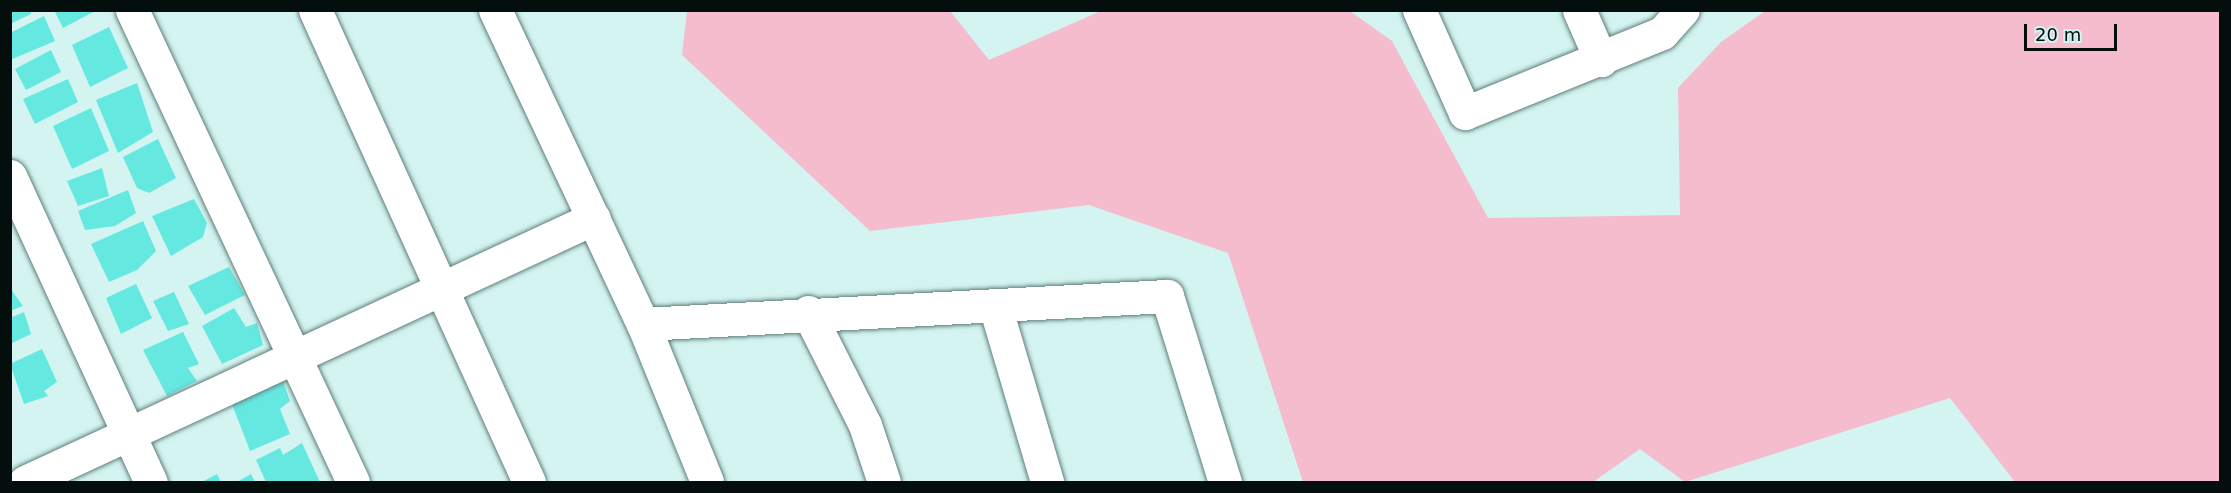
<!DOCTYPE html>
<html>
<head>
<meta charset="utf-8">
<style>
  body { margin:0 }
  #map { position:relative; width:2231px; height:493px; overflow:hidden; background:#d3f4f1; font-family:"DejaVu Sans",sans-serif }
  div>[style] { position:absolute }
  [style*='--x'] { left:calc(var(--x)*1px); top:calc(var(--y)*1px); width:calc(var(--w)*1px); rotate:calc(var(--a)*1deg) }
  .green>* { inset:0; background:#f5bcce }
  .building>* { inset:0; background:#65e8e0 }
  .roads { filter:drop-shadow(0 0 2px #5f7e7b) drop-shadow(0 0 2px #5f7e7b) }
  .minor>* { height:33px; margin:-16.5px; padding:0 16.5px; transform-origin:16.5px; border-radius:16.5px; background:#fff }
  .tertiary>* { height:33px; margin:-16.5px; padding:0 16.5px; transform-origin:16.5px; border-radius:16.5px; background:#fff }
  span { translate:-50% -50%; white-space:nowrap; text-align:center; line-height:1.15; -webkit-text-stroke:6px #d3f4f1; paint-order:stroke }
  .frame { position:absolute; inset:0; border:12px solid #040e0d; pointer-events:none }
  .scale { position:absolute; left:2024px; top:24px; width:93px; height:27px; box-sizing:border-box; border:3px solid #040e0d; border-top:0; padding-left:8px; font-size:18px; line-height:21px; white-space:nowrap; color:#040e0d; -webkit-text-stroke:4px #d3f4f1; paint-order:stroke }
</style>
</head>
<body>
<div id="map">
  <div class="green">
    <i style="clip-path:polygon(687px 11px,950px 11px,989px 60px,1101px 11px,1350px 11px,1392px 41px,1488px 218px,1680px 215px,1678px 88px,1721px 42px,1765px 11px,2220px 11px,2220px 482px,2015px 482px,1950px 398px,1685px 482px,1640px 449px,1593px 482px,1303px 482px,1228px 253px,1089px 205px,870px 231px,682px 55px)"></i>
  </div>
  <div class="building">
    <i style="clip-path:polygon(10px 10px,30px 10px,31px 14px,10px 24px)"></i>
    <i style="clip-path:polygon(54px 10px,97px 10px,63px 28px)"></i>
    <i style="clip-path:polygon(44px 16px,55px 41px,10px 60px,10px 33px)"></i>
    <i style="clip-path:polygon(109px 27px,128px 68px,90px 87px,72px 45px)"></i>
    <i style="clip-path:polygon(51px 50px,61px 72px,26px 90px,15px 69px)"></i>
    <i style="clip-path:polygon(68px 79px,78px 102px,35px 124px,23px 99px)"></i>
    <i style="clip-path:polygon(137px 83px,153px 132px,118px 153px,96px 100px)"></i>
    <i style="clip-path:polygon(91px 108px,109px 151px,72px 169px,53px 126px)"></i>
    <i style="clip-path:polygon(158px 139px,176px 178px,149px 193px,137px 188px,123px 157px)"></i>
    <i style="clip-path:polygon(102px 168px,109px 196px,78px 206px,67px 181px)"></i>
    <i style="clip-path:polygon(128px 190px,136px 213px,115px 226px,85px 230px,78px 211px)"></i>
    <i style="clip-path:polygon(194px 199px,207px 223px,203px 237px,171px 256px,152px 216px)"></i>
    <i style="clip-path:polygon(143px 221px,156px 251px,137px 270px,109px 282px,91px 244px)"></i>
    <i style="clip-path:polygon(229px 267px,245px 295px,205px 315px,188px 286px)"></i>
    <i style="clip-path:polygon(136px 284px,152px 318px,121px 334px,106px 298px)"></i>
    <i style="clip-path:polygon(10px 288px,23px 306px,10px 311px)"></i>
    <i style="clip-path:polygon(174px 292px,189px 324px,168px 331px,153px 301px)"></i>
    <i style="clip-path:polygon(234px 308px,246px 327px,257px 323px,263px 345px,222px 364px,202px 326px)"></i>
    <i style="clip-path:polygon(24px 312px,31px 334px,10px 344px,10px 318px)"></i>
    <i style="clip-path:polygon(183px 332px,199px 364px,188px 368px,197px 381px,167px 396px,143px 350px)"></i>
    <i style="clip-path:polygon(42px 349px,57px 382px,44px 391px,48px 396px,24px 404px,10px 364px)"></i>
    <i style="clip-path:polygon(283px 381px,290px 401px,280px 409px,290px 434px,250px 451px,232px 404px)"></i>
    <i style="clip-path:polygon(302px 443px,320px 482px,266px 482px,256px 460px,280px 448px,283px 455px)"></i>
    <i style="clip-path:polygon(217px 474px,221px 482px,202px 482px)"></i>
    <i style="clip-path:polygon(251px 474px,255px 482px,237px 482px)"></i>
  </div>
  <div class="roads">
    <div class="minor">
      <i style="--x:132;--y:10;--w:521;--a:64.91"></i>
      <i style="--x:315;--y:10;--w:518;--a:65.61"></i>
      <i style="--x:495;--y:10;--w:347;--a:64.8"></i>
      <i style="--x:643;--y:324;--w:170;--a:67.9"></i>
      <i style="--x:1419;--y:10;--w:113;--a:65.9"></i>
      <i style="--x:1465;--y:113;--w:213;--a:-22.1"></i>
      <i style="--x:1662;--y:33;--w:31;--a:-48"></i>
      <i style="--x:1579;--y:10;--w:55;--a:66.3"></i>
      <i style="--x:995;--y:306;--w:184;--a:73.5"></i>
      <i style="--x:808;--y:312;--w:127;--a:63.2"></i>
      <i style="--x:865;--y:425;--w:60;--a:71.6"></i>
      <i style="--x:643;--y:324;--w:525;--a:-3.06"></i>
      <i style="--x:1167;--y:296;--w:195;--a:72.7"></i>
      <i style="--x:25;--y:482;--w:627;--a:-24.89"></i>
    </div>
    <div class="tertiary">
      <i style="--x:10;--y:176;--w:337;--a:65.3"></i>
    </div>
  </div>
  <div class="frame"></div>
  <div class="scale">20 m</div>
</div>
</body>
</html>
